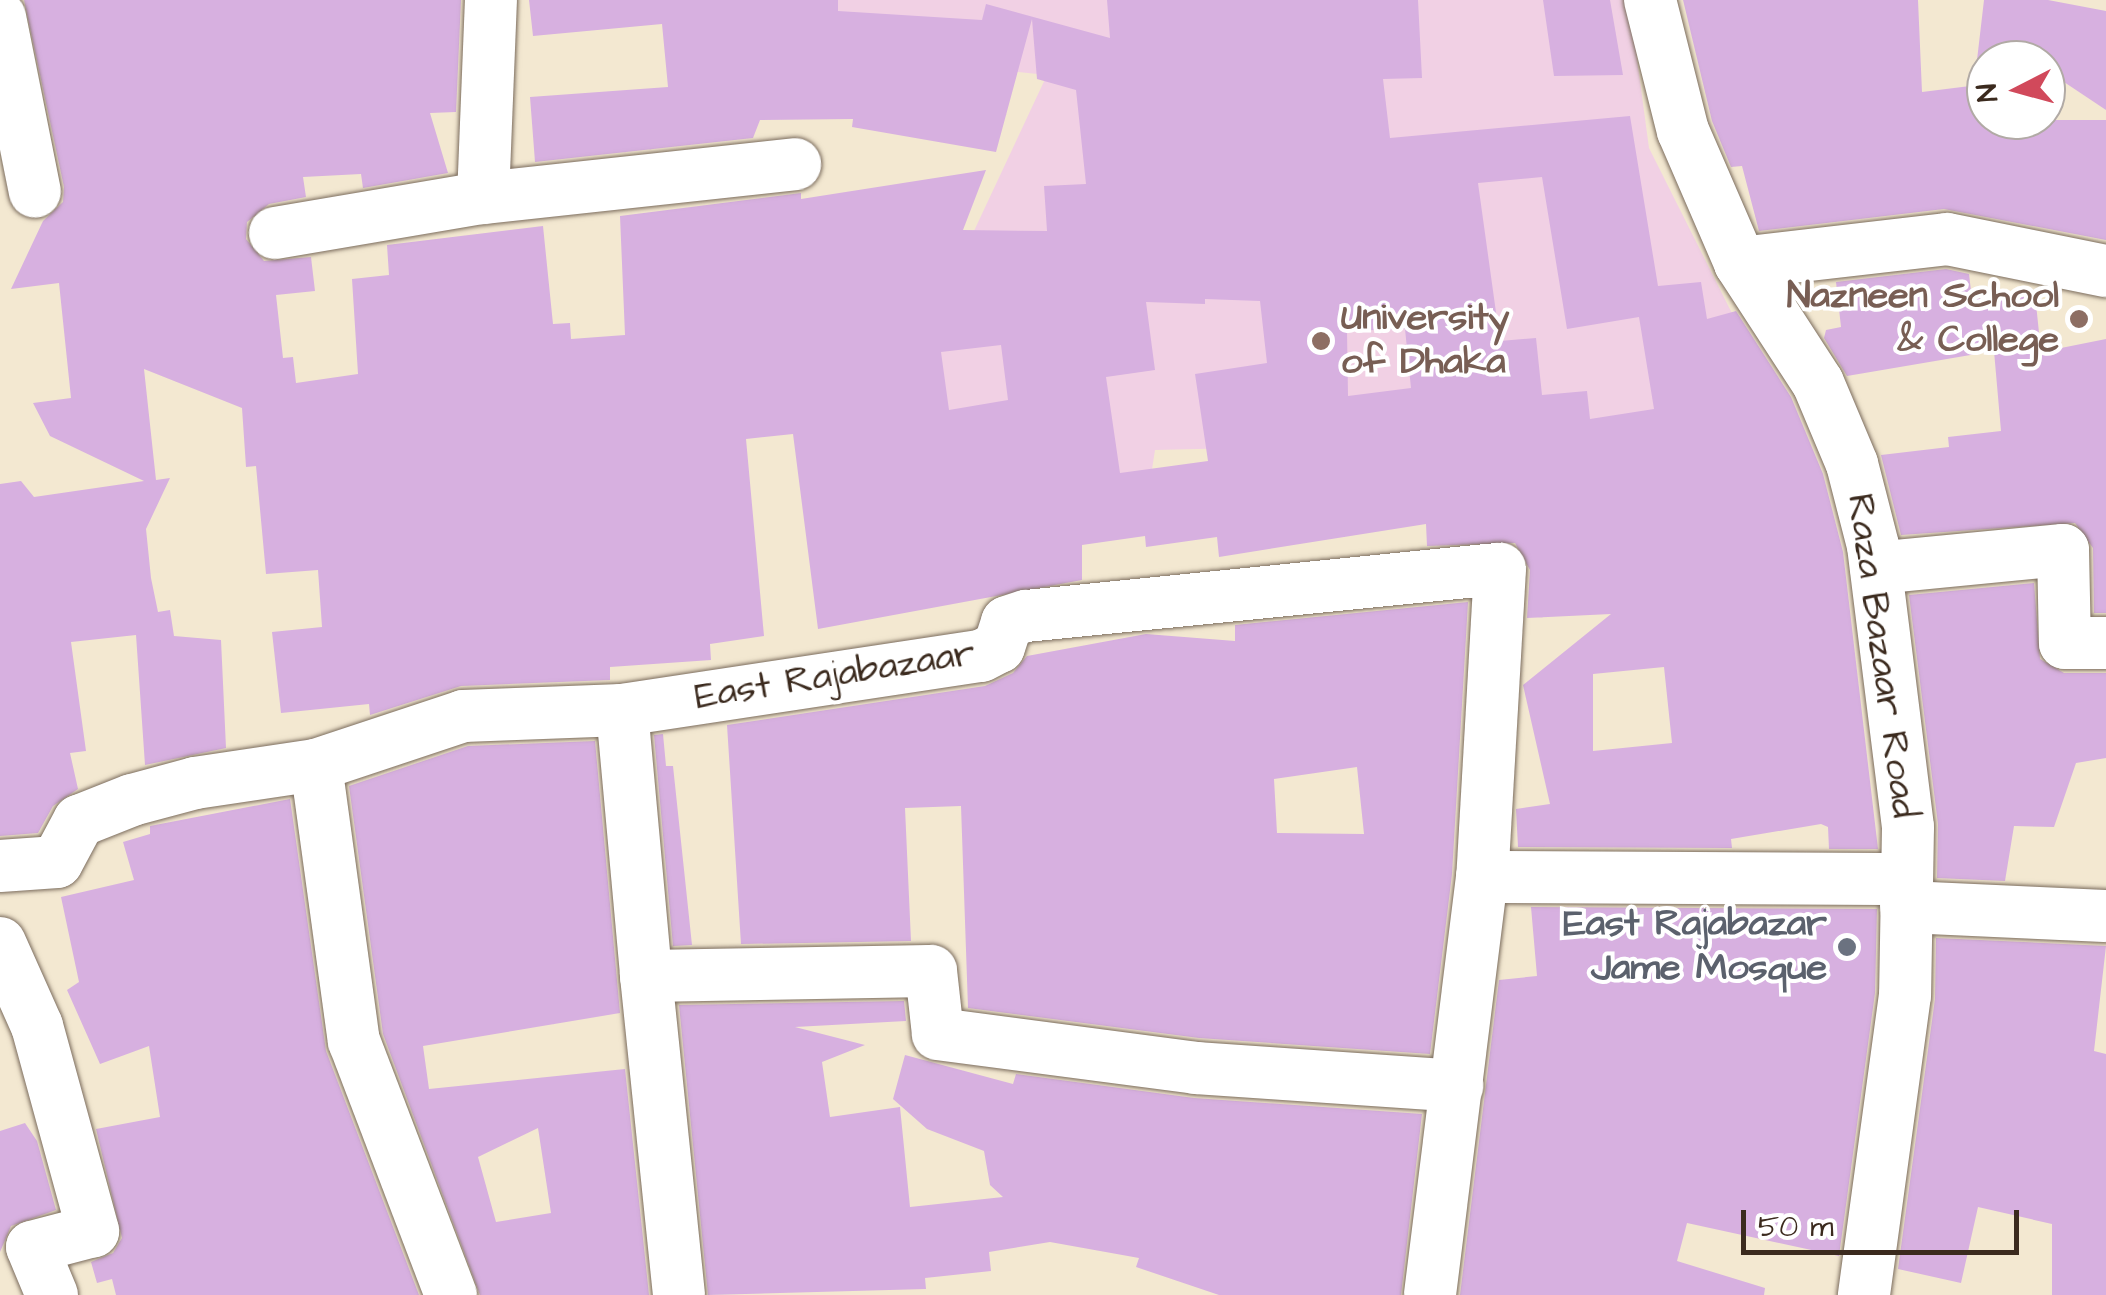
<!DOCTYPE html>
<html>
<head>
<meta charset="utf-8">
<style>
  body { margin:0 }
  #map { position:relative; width:2106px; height:1295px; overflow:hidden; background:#f3e8d1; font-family:"Architects Daughter",sans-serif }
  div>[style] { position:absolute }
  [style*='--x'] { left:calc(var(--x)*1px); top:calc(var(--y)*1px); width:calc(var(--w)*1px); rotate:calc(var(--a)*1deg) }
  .built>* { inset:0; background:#f1d0e4 }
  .building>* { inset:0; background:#d7b0e0 }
  .roads { filter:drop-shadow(0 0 2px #7b6c5d) drop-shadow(0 0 2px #7b6c5d) }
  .minor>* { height:52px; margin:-26px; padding:0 26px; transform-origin:26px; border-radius:26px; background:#fff }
  .dots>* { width:28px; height:28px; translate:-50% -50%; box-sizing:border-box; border:5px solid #fff; border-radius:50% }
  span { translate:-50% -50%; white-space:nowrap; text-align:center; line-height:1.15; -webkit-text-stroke:8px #fff; paint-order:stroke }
  .education-label { font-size:38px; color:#785e54; font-weight:700 }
  .right { translate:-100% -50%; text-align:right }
  .left { translate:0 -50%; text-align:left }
  .street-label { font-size:38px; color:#3b2a1e }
  .worship-label { font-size:38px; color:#5b616d; font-weight:700 }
  .north { position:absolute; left:1966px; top:40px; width:100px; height:100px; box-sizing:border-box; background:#fff; border:2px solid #b1aaa5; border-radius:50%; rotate:264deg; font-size:28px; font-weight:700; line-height:40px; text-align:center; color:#3b2a1e }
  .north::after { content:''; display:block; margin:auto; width:35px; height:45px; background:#d1495b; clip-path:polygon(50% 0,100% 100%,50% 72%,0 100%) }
  .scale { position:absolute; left:1741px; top:1210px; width:278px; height:45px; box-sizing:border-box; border:5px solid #3b2a1e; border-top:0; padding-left:12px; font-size:30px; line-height:35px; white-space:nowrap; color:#3b2a1e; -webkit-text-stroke:8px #fff; paint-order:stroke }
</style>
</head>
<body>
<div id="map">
  <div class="built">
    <i style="clip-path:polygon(797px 0,1629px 0,1649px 148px,1793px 435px,1155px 450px,1148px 495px,827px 545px,1047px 75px,793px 49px)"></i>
  </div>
  <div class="building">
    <i style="clip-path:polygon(evenodd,24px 0,461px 0,456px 112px,430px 113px,448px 173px,363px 188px,361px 174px,303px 177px,306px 197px,269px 204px,247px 222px,246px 239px,264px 261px,311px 257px,315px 291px,276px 295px,283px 358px,293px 357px,296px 383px,358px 374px,352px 279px,389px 275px,387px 245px,543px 226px,553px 324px,570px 323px,571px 339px,625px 335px,620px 216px,801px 193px,801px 199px,986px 170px,963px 230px,1047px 231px,1044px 186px,1086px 184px,1076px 90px,1037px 79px,1032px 19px,996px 152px,852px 127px,853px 119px,760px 120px,753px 138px,535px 162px,530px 97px,668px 87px,662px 24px,533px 36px,529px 0,838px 0,838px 11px,982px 20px,986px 4px,1110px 38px,1107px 0,1418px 0,1422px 78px,1383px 79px,1390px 138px,1630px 116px,1658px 286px,1701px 282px,1707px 319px,1736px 311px,1791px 397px,1823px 474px,1843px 552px,1878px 849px,1829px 849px,1828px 827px,1821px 824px,1731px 839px,1732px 848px,1518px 847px,1516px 809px,1550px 804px,1523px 685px,1611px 614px,1527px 618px,1530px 570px,1515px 543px,1427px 546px,1426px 524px,1219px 557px,1217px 537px,1146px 547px,1145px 536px,1082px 545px,1082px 580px,818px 629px,793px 434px,746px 439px,764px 636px,710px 644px,711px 660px,610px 667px,610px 680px,461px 686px,370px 715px,369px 704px,281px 713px,272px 632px,322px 627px,318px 570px,266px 574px,256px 466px,246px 467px,242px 408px,144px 369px,156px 480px,170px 478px,146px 529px,151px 578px,158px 612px,170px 610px,174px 636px,221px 640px,226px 748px,145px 765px,136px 635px,71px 642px,86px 751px,70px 753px,78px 789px,53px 806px,38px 833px,0 836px,0 484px,21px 481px,34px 497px,144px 481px,50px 436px,33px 403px,71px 398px,59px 283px,11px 289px,43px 221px,63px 202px,64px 187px,24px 0,1542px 177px,1567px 329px,1639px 317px,1654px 409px,1590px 419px,1587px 391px,1542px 395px,1536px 338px,1500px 341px,1478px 183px,1542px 177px,24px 0,1205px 299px,1260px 301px,1267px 363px,1195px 374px,1208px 461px,1120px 473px,1106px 377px,1155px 370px,1146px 302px,1205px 304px,1205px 299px,24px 0,1405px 329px,1411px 388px,1348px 396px,1347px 331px,1405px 329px,24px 0,1001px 345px,1008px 400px,949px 410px,941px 352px,1001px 345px,24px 0,1664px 667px,1672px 743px,1593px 751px,1593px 674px,1664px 667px)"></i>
    <i style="clip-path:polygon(1543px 0,1610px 0,1623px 75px,1554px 76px)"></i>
    <i style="clip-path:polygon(1683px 0,1918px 0,1922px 92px,1986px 84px,1986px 120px,2106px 120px,2106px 240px,1944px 209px,1759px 231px,1742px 166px,1731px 167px,1712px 121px)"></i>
    <i style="clip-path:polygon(1984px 0,2048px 0,2106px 11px,2106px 110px,2046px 70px,2046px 60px,1977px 60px)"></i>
    <i style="clip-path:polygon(1946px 269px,1969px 274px,1972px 299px,2035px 294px,2041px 352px,2106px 339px,2106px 613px,2094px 613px,2093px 548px,2075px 523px,1901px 535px,1881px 455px,1949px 447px,1948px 437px,2001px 431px,1994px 351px,1847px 376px,1824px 338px,1826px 330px,1841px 327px,1836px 282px)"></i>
    <i style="clip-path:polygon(2034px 583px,2040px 659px,2064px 673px,2106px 673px,2106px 758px,2076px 763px,2054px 827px,2014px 826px,2005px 881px,1937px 878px,1938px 824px,1909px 595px)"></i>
    <i style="clip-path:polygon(evenodd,1468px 602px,1452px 874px,1430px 1054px,1199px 1038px,968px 1008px,961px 806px,905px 808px,911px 941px,741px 944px,727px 725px,985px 686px,1013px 673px,1027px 656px,1146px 634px,1235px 641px,1235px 625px,1468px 602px,1357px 767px,1364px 834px,1277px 833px,1274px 779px,1357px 767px)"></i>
    <i style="clip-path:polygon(663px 734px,666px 766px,673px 766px,692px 945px,673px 946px,654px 735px)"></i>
    <i style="clip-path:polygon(evenodd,595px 741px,620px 1013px,423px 1046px,429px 1089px,625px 1069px,649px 1295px,480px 1295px,383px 1034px,349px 786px,468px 746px,595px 741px,538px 1128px,551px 1213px,496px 1222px,478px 1157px,538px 1128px)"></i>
    <i style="clip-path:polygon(290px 799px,326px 1051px,419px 1295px,116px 1295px,112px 1279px,97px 1283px,91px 1262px,113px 1253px,122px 1238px,96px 1129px,160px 1117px,149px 1046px,100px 1064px,67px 990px,79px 982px,61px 897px,134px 880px,123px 842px,150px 834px,150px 826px)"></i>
    <i style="clip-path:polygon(1531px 907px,1877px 909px,1875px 993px,1839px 1256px,1687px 1223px,1677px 1261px,1765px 1288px,1764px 1295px,1460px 1295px,1499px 980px,1537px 976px)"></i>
    <i style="clip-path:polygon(1936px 938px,2106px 946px,2094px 1051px,2106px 1054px,2106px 1295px,2052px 1295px,2052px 1224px,1978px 1207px,1961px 1283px,1898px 1269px,1935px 999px)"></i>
    <i style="clip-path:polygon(904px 1001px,906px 1021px,795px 1027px,865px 1045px,822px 1062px,830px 1117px,900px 1107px,910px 1207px,1003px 1197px,990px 1185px,984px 1151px,927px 1129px,893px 1099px,905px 1055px,1013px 1084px,1016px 1074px,1194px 1098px,1422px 1114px,1401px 1295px,1219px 1295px,1136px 1267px,1139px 1258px,1050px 1242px,989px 1252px,991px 1271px,925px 1278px,926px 1289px,708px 1295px,679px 1005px)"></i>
    <i style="clip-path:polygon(25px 1123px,37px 1141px,56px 1210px,11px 1226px,0 1252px,0 1131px)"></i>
  </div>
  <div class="roads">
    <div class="minor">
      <i style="--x:1650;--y:0;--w:135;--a:75.9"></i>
      <i style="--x:1683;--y:131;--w:144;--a:66.6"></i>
      <i style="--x:1740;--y:263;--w:143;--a:57"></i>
      <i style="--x:1818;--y:383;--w:88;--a:67.2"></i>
      <i style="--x:1852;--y:464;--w:85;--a:75.6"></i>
      <i style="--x:1873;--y:546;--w:283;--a:82.9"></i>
      <i style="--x:1908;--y:827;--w:168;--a:91"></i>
      <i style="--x:1905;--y:995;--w:303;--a:97.8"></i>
      <i style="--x:0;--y:17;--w:178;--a:78.7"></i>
      <i style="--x:483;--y:198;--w:198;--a:-87.7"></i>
      <i style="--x:275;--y:233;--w:211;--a:-9.6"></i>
      <i style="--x:483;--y:198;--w:314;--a:-6.2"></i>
      <i style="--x:1740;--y:263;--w:208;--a:-6.6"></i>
      <i style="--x:1947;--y:239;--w:162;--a:11.4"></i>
      <i style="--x:1876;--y:568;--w:188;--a:-5.5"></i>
      <i style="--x:2063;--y:550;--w:93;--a:88.8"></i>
      <i style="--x:2065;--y:643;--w:41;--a:0"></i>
      <i style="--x:622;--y:710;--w:267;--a:84.8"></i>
      <i style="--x:316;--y:765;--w:279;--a:82.2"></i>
      <i style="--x:354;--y:1041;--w:272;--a:69.1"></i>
      <i style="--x:0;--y:866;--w:57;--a:-4"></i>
      <i style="--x:57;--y:862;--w:47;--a:-61.8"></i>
      <i style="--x:79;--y:821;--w:57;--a:-21.6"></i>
      <i style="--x:132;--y:800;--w:65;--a:-15.1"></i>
      <i style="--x:195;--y:783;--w:122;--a:-8.5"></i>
      <i style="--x:316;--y:765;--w:155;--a:-18.4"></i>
      <i style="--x:463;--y:716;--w:159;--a:-2.2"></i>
      <i style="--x:622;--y:710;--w:363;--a:-8.6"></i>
      <i style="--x:981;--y:656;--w:20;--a:-27"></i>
      <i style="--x:999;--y:647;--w:26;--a:-72"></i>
      <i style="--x:1007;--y:622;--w:20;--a:-18"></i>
      <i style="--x:1026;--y:616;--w:476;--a:-5.7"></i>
      <i style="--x:1500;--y:569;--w:309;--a:93.3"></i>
      <i style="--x:1482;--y:877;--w:421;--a:97.1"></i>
      <i style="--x:1482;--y:877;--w:425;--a:0.3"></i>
      <i style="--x:1906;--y:907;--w:200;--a:2.6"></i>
      <i style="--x:0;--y:943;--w:91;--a:66"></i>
      <i style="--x:37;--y:1026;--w:213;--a:74.7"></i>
      <i style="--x:93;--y:1231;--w:63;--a:165.3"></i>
      <i style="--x:32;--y:1247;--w:52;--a:67.4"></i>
      <i style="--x:679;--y:1295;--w:321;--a:-95.9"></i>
      <i style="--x:646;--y:976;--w:285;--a:-1"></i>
      <i style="--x:931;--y:971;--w:63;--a:83.7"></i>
      <i style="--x:938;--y:1034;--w:260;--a:7.5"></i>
      <i style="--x:1196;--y:1068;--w:262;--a:3.9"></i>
    </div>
  </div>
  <div class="dots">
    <i style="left:2079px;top:319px;background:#8d6e63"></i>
    <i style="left:1321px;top:341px;background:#8d6e63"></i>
    <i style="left:1847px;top:947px;background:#6b7280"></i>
  </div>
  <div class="education-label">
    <span class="right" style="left:2059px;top:319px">Nazneen School<br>&amp; College</span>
    <span class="left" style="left:1341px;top:341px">University<br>of Dhaka</span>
  </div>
  <div class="street-label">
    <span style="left:1881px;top:656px;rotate:82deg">Raza Bazaar Road</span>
    <span style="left:835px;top:676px;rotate:-9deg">East Rajabazaar</span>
  </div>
  <div class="worship-label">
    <span class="right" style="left:1827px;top:947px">East Rajabazar<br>Jame Mosque</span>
  </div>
  <div class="north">N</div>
  <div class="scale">50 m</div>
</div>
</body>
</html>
